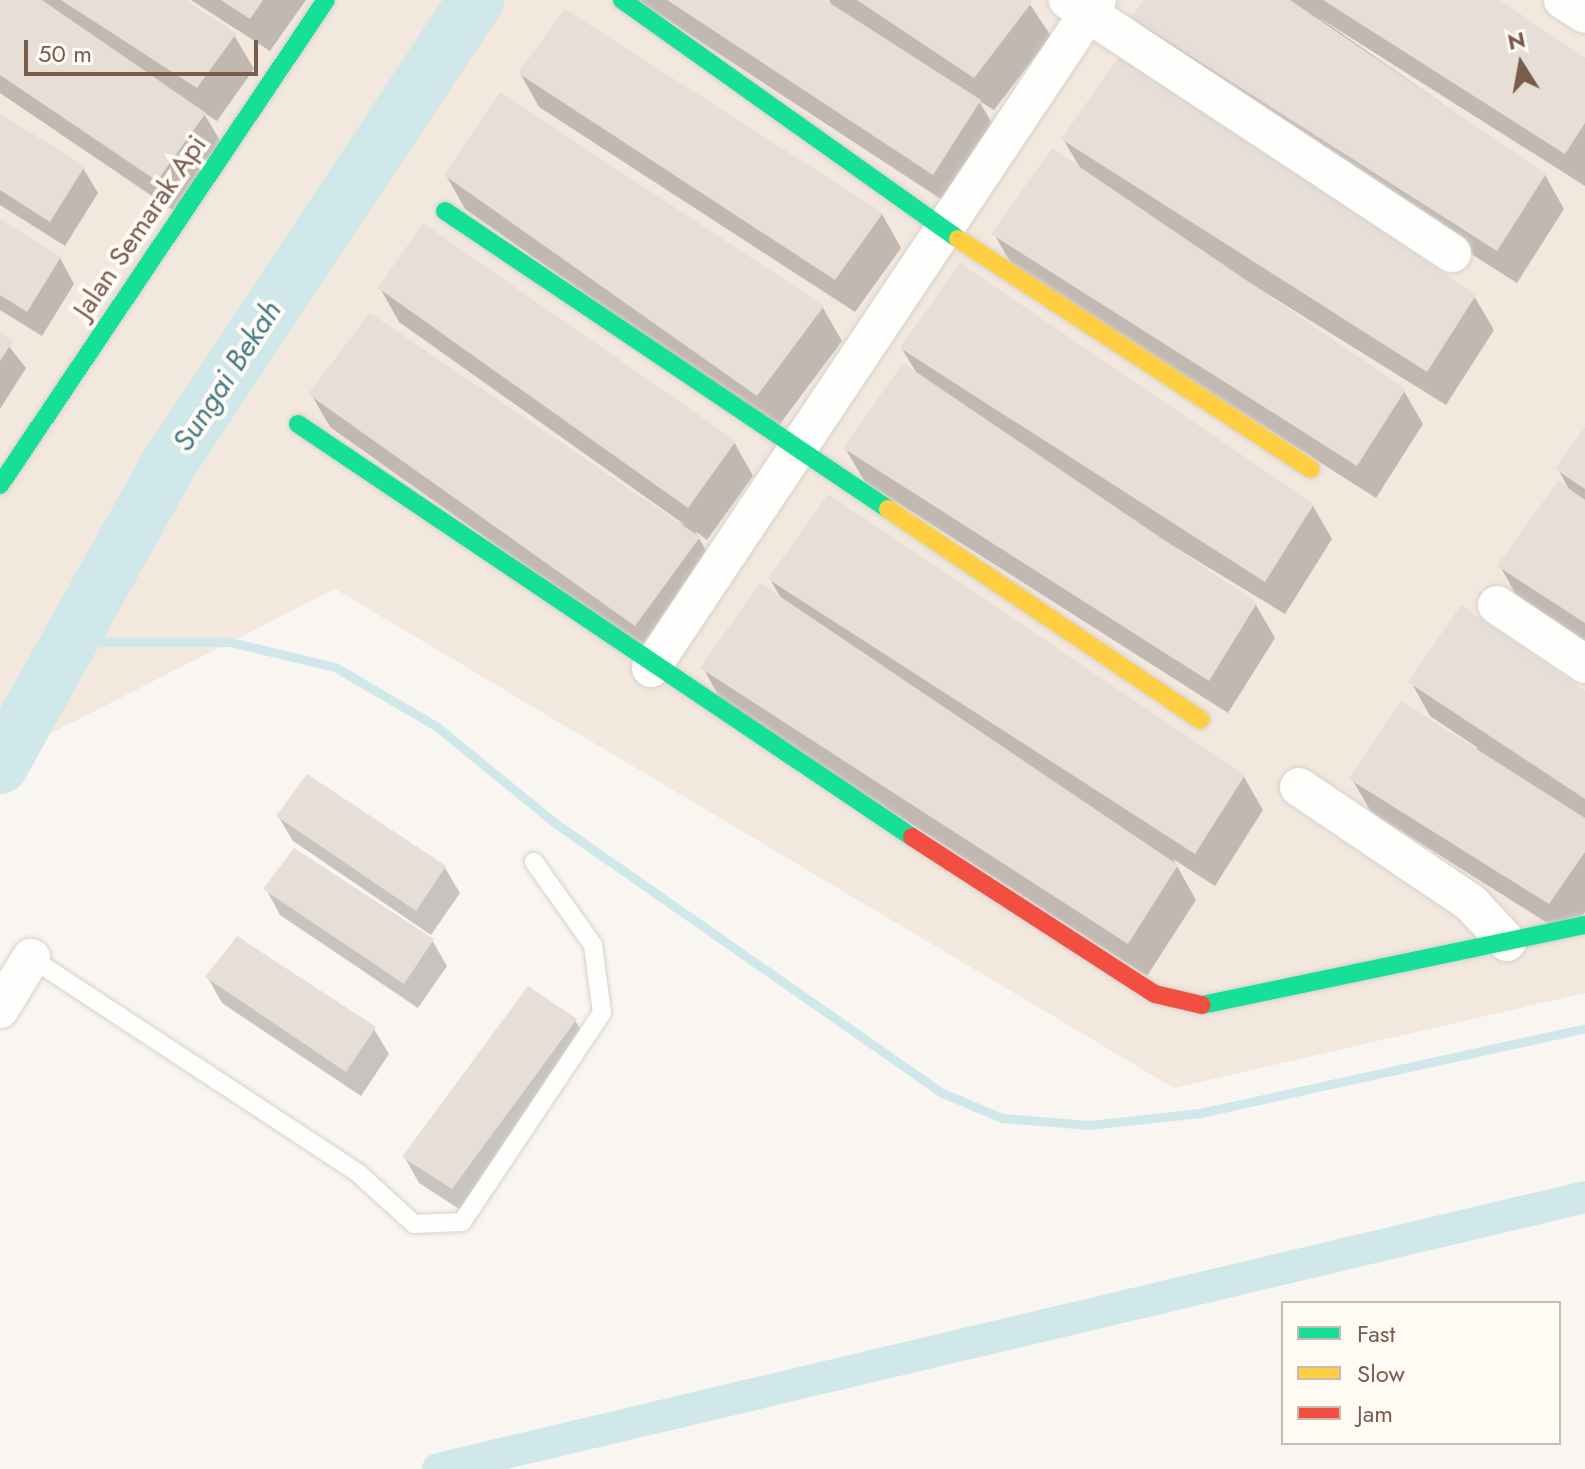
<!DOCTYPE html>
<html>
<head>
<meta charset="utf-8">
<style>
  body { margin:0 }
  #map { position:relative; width:1585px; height:1469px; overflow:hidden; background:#f9f5f0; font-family:Jost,sans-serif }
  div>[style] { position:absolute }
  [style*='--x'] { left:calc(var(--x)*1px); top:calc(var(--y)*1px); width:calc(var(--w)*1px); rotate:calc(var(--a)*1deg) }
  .residential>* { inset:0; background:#f2e8de }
  .shadow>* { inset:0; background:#0003 }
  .stream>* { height:9px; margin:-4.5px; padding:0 4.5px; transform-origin:4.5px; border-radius:4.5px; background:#d0e8ea }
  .canal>* { height:32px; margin:-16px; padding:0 16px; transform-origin:16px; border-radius:16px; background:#d0e8ea }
  .river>* { height:56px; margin:-28px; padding:0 28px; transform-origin:28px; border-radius:28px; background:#d0e8ea }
  .building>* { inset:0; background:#e6ded7 }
  .roads { filter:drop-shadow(0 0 2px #d7d1cb) drop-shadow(0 0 2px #d7d1cb) }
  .lane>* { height:18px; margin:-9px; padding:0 9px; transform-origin:9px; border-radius:9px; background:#fefefd }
  .street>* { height:38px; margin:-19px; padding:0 19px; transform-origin:19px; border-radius:19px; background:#fefefd }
  .fast>* { height:18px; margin:-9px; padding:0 9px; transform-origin:9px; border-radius:9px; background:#16e098 }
  .slow>* { height:18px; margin:-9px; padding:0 9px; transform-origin:9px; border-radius:9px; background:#ffcf43 }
  .jam>* { height:18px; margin:-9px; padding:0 9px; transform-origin:9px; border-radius:9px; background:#f24e42 }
  span { translate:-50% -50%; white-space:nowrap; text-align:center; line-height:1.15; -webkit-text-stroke:8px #fffaf3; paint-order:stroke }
  .street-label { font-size:28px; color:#7a5c4d }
  .water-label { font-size:30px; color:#437c86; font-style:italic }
  .legend { position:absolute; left:1281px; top:1301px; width:280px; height:144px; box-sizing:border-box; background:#fffaf3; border:2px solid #cabbb1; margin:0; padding:10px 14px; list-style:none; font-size:24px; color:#7a5c4d }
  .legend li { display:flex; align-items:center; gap:16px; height:40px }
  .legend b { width:40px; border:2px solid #cabbb1 }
  .north { position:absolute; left:1481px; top:24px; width:80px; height:80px; -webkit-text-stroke:6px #fffaf3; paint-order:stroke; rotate:349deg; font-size:22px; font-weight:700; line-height:32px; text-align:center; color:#7a5c4d }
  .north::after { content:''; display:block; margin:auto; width:28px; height:36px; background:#7a5c4d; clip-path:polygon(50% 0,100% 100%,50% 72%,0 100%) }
  .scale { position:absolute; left:24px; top:40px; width:234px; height:36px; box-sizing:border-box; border:4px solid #7a5c4d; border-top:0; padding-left:10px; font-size:24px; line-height:28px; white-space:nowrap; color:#7a5c4d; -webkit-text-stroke:6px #fffaf3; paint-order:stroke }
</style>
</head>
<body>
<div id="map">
  <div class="residential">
    <i style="clip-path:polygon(0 0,1585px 0,1585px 993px,1174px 1088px,335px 589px,0 759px)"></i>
  </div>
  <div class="shadow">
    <i style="clip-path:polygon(0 0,182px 0,234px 35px,254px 69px,217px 121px,203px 112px,224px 147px,177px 213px,0 93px)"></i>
    <i style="clip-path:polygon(191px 0,306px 0,270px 51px)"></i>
    <i style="clip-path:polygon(637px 0,822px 0,832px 7px,829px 0,1027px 0,1051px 36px,994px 110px,979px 101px,999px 135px,953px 207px)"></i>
    <i style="clip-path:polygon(1147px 0,1497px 0,1585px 60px,1585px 186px,1315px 15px,1545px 175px,1564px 209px,1517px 283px,1153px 52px,1134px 18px)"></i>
    <i style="clip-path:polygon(520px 73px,882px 214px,901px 248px,855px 312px,539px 107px)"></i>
    <i style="clip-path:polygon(501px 95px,823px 308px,842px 341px,777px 428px,465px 209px,446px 175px)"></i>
    <i style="clip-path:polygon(0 116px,83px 168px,98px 193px,65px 246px,0 205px)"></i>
    <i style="clip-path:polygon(1063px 139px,1474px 296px,1494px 330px,1446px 405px,1205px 255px,1404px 391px,1423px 424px,1376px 498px,1013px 267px,994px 234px,1082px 171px)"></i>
    <i style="clip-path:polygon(0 221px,60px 258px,74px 284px,42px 336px,0 310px)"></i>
    <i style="clip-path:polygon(380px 288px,734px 442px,753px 476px,707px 540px,695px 531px,718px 572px,655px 658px,330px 427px,311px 394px,685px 525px,399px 322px)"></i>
    <i style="clip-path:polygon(0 335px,26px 368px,0 409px)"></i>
    <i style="clip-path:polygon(902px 349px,1313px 506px,1332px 539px,1285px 614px,1132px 521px,1256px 605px,1275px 638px,1228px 713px,865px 482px,845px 448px,918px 375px)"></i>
    <i style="clip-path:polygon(1585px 430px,1585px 643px,1519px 600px,1500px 566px,1571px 493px,1558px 469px)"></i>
    <i style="clip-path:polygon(770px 579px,1244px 777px,1263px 810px,1215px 886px,1173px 859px,1196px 900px,1147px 976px,722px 702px,703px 668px,782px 600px)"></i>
    <i style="clip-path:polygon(1411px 682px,1585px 693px,1585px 912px,1568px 936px,1371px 812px,1352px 779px,1478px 748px,1430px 716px)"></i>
    <i style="clip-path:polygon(278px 816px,445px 868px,460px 893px,431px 935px,293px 841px)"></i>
    <i style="clip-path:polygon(266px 889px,432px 940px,447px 966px,418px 1008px,280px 915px)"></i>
    <i style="clip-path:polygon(208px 978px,374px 1029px,389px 1054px,361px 1096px,222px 1003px)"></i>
    <i style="clip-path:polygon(575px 1020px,590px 1046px,467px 1214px,419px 1183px,405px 1158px)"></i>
  </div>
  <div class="stream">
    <i style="--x:75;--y:642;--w:155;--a:0"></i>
    <i style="--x:230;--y:642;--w:108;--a:13.4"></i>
    <i style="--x:335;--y:667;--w:117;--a:30.3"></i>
    <i style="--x:436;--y:726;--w:154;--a:39.2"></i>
    <i style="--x:555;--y:823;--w:470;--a:34.9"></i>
    <i style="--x:940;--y:1092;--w:67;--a:22.8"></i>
    <i style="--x:1002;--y:1118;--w:87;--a:4.6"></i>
    <i style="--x:1089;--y:1125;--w:112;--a:-6.2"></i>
    <i style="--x:1200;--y:1113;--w:394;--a:-12.4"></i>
  </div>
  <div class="canal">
    <i style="--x:438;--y:1469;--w:1179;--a:-13.34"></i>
  </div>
  <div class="river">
    <i style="--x:0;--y:766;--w:345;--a:-60.8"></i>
    <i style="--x:168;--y:465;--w:558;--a:-56.48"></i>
  </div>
  <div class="building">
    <i style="clip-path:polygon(0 0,42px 0,206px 113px,157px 181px,0 75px)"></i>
    <i style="clip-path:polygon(61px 0,186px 0,236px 34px,197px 88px)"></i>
    <i style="clip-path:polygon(221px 0,263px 0,250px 19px)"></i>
    <i style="clip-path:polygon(667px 0,825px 0,981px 100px,933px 175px)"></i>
    <i style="clip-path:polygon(857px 0,1031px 0,1033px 1px,974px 78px)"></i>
    <i style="clip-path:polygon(1144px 0,1290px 0,1546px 174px,1497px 251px,1131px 18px)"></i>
    <i style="clip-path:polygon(1323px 0,1500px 0,1585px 58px,1585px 123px,1565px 154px)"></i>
    <i style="clip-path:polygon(565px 9px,883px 213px,835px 280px,518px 73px)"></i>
    <i style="clip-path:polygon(1121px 54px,1476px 295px,1427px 372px,1061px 139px)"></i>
    <i style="clip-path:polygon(500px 92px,824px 306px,757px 396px,444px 175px)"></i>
    <i style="clip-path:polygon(0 114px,85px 166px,50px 222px,0 190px)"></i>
    <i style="clip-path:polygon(1052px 148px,1406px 389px,1357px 466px,991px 234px)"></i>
    <i style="clip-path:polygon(0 219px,61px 257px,27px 312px,0 295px)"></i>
    <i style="clip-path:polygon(423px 223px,736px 441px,688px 508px,378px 288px)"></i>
    <i style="clip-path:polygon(960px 263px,1314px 504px,1265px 582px,900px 348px)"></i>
    <i style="clip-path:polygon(370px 313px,700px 537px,635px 626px,308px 394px)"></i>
    <i style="clip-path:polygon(0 333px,13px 341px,0 361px)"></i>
    <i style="clip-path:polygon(903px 363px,1257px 603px,1209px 681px,843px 448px)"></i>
    <i style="clip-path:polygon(1585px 427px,1585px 489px,1555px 469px)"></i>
    <i style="clip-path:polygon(1558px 481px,1585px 500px,1585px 623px,1497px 566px)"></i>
    <i style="clip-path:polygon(828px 494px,1245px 775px,1195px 854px,768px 579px)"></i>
    <i style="clip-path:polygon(760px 583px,1178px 865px,1128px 944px,700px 668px)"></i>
    <i style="clip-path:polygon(1461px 605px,1585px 691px,1585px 799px,1408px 682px)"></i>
    <i style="clip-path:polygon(1401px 701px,1585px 818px,1585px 852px,1549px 904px,1349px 779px)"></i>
    <i style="clip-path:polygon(307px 774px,446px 866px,416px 911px,276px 816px)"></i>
    <i style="clip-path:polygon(294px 848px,434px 939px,404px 984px,263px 889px)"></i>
    <i style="clip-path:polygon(237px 936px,376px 1027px,346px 1072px,205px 977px)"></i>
    <i style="clip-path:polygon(528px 986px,577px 1019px,452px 1189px,402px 1157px)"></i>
  </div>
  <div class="roads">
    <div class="lane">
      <i style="--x:31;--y:958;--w:391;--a:33.3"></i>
      <i style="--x:358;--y:1173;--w:76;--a:42.3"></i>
      <i style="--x:414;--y:1224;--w:48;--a:-2.4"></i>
      <i style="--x:462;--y:1222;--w:252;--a:-56.2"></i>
      <i style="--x:602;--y:1013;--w:69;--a:-97.5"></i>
      <i style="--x:593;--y:945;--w:102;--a:-125.4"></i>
    </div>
    <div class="street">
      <i style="--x:1068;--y:0;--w:460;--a:33.4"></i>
      <i style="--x:1563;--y:0;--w:26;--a:32"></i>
      <i style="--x:1497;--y:605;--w:106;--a:33.8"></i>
      <i style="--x:651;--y:668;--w:803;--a:-56.27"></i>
      <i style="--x:1299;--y:787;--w:207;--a:34"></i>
      <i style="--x:1471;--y:903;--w:53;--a:47.3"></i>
      <i style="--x:0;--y:1009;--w:60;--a:-58.7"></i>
    </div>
    <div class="fast">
      <i style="--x:622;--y:0;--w:412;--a:35.4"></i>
      <i style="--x:445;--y:211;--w:534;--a:33.93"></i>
      <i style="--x:298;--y:424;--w:740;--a:33.93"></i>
      <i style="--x:0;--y:485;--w:584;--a:-56.09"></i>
      <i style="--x:1202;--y:1005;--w:391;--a:-11.8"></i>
    </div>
    <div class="slow">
      <i style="--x:958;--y:239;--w:421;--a:33.1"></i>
      <i style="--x:888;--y:509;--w:377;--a:34"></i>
    </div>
    <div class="jam">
      <i style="--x:912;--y:837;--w:289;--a:32.9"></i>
      <i style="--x:1155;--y:994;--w:48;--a:13.2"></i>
    </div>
  </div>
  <div class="street-label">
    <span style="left:140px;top:227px;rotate:-56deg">Jalan Semarak Api</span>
  </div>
  <div class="water-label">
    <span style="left:227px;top:376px;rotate:-57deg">Sungai Bekah</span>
  </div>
  <ul class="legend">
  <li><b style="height:10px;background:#16e098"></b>Fast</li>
  <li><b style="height:10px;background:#ffcf43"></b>Slow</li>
  <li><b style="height:10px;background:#f24e42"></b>Jam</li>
  </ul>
  <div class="north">N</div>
  <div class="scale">50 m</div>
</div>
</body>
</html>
